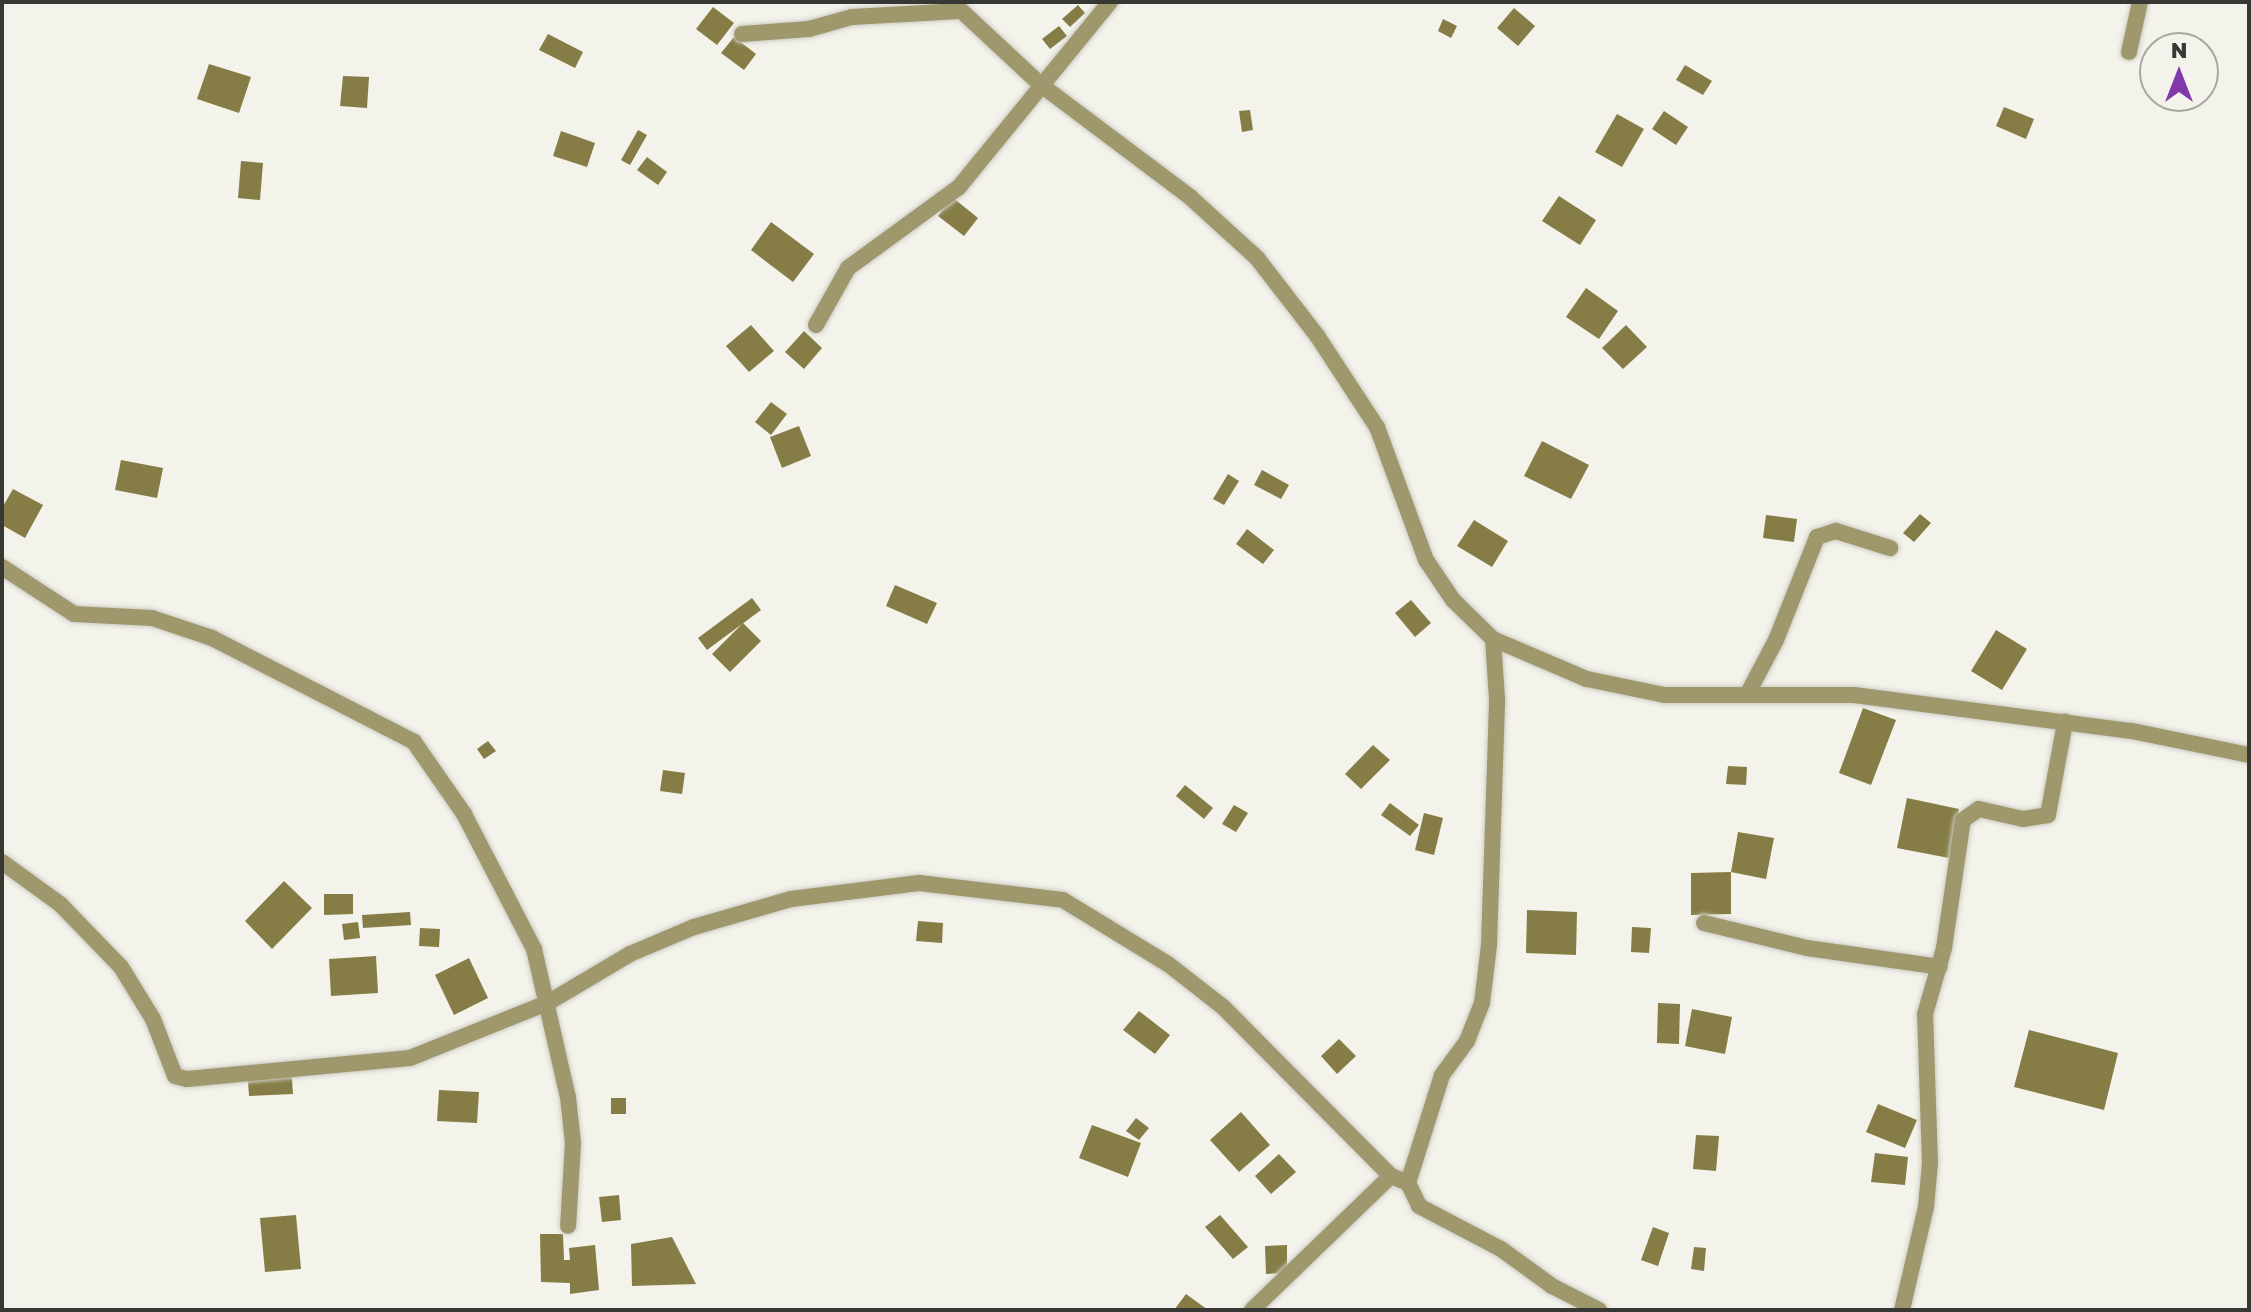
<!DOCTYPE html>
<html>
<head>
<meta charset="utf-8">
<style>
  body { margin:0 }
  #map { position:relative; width:2251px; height:1312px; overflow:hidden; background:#f3f2eb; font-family:"Golos Text",sans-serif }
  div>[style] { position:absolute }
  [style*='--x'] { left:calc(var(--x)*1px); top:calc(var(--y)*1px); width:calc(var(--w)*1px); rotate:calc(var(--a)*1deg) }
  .building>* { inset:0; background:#857d45 }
  .roads { filter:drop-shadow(0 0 2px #cdcdc6) drop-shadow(0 0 2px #cdcdc6) }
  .minor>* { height:16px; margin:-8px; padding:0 8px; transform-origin:8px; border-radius:8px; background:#9f986c }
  span { translate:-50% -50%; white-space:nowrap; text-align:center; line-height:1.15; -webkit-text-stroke:8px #f3f2eb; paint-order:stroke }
  .frame { position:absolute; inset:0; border:4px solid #373734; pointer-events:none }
  .north { position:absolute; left:2139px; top:32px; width:80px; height:80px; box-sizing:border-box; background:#f3f2eb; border:2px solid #a8a7a2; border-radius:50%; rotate:0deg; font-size:22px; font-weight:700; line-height:32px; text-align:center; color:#373734 }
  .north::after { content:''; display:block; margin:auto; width:28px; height:36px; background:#8038aa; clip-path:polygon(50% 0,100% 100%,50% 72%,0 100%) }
</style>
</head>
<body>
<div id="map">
  <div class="building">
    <i style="clip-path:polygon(1078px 5px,1085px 13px,1070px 27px,1062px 19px)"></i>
    <i style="clip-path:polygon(713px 7px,734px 23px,717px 45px,696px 29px)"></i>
    <i style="clip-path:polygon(1514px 8px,1535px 26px,1518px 46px,1497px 28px)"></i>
    <i style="clip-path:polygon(1443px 19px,1457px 26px,1451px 38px,1438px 31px)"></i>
    <i style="clip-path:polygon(1059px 26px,1067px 36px,1050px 49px,1042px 39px)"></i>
    <i style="clip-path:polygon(548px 34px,583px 52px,575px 68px,539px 50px)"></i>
    <i style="clip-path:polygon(734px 37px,756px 54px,744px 70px,721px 53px)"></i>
    <i style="clip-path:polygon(209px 64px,251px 77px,239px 113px,197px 99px)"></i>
    <i style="clip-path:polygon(1685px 65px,1712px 81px,1703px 95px,1676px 80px)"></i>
    <i style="clip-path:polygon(343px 76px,369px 77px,367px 108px,340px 106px)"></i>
    <i style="clip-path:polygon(2004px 107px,2034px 119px,2026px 139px,1996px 126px)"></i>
    <i style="clip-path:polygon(1250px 110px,1253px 130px,1242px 132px,1239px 111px)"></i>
    <i style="clip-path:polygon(1664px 111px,1688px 127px,1676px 145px,1652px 129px)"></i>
    <i style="clip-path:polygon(1617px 114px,1644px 129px,1622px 167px,1595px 152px)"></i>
    <i style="clip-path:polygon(638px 130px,647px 135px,630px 165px,621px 160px)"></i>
    <i style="clip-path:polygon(561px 131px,595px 143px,587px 167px,553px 156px)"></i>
    <i style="clip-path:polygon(647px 157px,667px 172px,658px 185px,637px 170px)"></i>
    <i style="clip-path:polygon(241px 161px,263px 163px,260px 200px,238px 198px)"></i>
    <i style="clip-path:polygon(1559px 196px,1596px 220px,1580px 245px,1542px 221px)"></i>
    <i style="clip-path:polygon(952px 197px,978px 218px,964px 236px,938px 216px)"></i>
    <i style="clip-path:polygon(771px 222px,814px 254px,793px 282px,751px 250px)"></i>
    <i style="clip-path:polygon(1586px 288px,1618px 311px,1599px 339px,1566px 317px)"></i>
    <i style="clip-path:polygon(751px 325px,774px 351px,749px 372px,726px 346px)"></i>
    <i style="clip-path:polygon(1626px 325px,1647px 347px,1623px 369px,1602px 348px)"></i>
    <i style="clip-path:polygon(804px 331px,822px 348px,804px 369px,785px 352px)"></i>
    <i style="clip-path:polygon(771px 402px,787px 414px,771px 435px,755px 422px)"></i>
    <i style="clip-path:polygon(799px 426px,811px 456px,782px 468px,770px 437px)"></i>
    <i style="clip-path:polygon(1542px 441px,1589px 465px,1571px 499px,1524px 476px)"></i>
    <i style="clip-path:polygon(121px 460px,163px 468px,157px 498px,115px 490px)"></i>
    <i style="clip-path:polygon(1262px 470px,1289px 485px,1281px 499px,1254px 485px)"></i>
    <i style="clip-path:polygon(1228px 474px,1239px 481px,1224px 505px,1213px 499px)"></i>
    <i style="clip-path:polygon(13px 489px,43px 505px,25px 538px,2px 525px,2px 508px)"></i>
    <i style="clip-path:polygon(1920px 514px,1931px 523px,1914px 542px,1903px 533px)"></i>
    <i style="clip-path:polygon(1766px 515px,1797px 519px,1794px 542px,1763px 538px)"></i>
    <i style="clip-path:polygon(1474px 520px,1508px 541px,1492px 567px,1457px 546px)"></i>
    <i style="clip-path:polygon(1247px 529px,1274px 550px,1263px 564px,1236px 544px)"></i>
    <i style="clip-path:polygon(895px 585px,937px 603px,927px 624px,886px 606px)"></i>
    <i style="clip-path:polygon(752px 598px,761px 610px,707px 650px,698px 638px)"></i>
    <i style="clip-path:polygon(1411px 600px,1431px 623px,1415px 637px,1395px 613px)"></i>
    <i style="clip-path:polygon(743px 623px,761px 641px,730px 672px,712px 654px)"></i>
    <i style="clip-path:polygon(1996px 630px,2027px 649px,2002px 690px,1971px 671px)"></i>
    <i style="clip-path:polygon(1863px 708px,1896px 720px,1871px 785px,1839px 773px)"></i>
    <i style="clip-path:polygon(488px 741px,496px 751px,484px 759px,477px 749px)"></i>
    <i style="clip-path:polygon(1373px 745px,1390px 760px,1361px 789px,1345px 774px)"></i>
    <i style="clip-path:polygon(1728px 766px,1747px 767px,1746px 785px,1726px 784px)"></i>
    <i style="clip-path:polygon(663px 770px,685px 773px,682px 794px,660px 791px)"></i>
    <i style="clip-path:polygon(1185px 785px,1213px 808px,1204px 819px,1176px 796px)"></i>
    <i style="clip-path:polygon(1907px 798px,1959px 809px,1949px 858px,1897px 848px)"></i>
    <i style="clip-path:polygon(1390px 803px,1419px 825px,1410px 836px,1381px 815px)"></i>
    <i style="clip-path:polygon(1234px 805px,1248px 813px,1236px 832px,1222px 824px)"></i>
    <i style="clip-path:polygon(1424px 813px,1443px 818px,1434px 855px,1415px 850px)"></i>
    <i style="clip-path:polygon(1738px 832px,1774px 838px,1766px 879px,1731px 872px)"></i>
    <i style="clip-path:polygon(1731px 872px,1731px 914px,1691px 915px,1691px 873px)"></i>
    <i style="clip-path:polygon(284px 881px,312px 908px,272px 949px,245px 921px)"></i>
    <i style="clip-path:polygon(324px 894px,353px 894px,353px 914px,324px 915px)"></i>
    <i style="clip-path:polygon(1527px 910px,1577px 912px,1576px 955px,1526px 953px)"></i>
    <i style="clip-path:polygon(410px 912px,411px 925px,363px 928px,362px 915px)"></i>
    <i style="clip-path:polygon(918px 921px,943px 923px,942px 943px,916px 941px)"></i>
    <i style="clip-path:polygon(358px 922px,360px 938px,344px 940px,342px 924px)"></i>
    <i style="clip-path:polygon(1632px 927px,1651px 928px,1649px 953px,1631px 952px)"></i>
    <i style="clip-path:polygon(420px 928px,440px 929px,439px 947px,419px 946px)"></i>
    <i style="clip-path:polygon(376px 956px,378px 993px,331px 996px,329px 959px)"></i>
    <i style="clip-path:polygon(469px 958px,488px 998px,454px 1015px,435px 975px)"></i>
    <i style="clip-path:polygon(1658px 1003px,1680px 1004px,1679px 1044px,1657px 1043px)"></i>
    <i style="clip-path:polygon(1692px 1009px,1732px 1017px,1725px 1054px,1685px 1046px)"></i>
    <i style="clip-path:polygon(1139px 1011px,1170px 1035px,1155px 1054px,1123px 1030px)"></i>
    <i style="clip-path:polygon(2029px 1030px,2118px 1053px,2104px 1110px,2014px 1087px)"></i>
    <i style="clip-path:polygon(1339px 1039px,1356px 1056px,1337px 1074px,1321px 1056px)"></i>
    <i style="clip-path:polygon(291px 1065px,293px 1094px,249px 1096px,247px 1067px)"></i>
    <i style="clip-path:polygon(439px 1090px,479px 1092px,477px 1123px,437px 1121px)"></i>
    <i style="clip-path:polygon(611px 1098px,626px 1098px,626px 1114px,611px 1114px)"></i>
    <i style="clip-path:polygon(1878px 1104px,1917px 1120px,1905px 1148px,1866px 1132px)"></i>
    <i style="clip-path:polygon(1241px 1112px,1270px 1145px,1239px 1172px,1210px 1140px)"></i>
    <i style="clip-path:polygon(1136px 1118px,1149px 1128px,1139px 1140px,1126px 1131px)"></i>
    <i style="clip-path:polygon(1092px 1125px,1141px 1143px,1128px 1177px,1079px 1158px)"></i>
    <i style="clip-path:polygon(1696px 1135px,1719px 1136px,1716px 1171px,1693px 1169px)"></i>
    <i style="clip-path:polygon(1875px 1153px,1908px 1157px,1905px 1185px,1871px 1182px)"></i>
    <i style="clip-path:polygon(1279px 1154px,1296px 1172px,1271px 1194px,1255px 1176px)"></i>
    <i style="clip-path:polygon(619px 1195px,621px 1220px,602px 1222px,599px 1197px)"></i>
    <i style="clip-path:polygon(296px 1215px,301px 1269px,265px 1272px,260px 1218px)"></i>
    <i style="clip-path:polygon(1220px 1215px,1248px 1247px,1233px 1259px,1205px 1227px)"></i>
    <i style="clip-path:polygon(1653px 1227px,1669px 1233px,1658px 1266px,1641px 1260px)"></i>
    <i style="clip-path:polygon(540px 1234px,563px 1234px,564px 1260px,570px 1260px,569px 1248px,595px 1245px,599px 1290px,570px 1294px,570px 1283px,541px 1282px)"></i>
    <i style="clip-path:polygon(672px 1237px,696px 1284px,632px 1286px,631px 1244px)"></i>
    <i style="clip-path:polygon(1287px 1245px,1287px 1273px,1266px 1274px,1265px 1246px)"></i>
    <i style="clip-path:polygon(1694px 1247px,1706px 1248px,1704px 1271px,1691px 1269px)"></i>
    <i style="clip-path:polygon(1186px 1294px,1208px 1310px,1174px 1310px)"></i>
  </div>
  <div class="roads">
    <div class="minor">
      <i style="--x:952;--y:2;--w:122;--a:43"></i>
      <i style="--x:1041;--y:85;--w:186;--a:36.9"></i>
      <i style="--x:1190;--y:197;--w:91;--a:42.3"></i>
      <i style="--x:1257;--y:258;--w:100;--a:52.3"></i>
      <i style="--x:1318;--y:337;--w:108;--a:56.8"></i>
      <i style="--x:1377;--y:427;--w:142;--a:69.8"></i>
      <i style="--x:1426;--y:560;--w:48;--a:56"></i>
      <i style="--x:1453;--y:600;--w:56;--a:44.3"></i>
      <i style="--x:1493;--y:639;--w:102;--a:23.1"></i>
      <i style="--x:1587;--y:679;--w:79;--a:11.7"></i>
      <i style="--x:1664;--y:695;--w:190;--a:0"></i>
      <i style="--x:1854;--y:695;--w:280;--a:7.4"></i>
      <i style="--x:2132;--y:731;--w:119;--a:11.6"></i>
      <i style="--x:742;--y:34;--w:67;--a:-4.3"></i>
      <i style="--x:809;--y:29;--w:45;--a:-15.6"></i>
      <i style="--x:852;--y:17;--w:108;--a:-3.2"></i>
      <i style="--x:2129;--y:52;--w:51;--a:-77.6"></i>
      <i style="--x:816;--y:325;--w:65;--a:-60.7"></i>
      <i style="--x:848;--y:268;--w:137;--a:-36.1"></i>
      <i style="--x:959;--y:187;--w:239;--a:-50.8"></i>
      <i style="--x:2;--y:567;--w:86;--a:33.1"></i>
      <i style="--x:74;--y:614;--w:78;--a:2.9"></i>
      <i style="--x:152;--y:618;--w:63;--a:18.4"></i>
      <i style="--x:212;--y:638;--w:227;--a:27.2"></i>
      <i style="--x:414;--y:742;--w:88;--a:55.2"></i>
      <i style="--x:464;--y:814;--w:152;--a:62.6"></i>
      <i style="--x:534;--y:949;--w:152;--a:77.1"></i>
      <i style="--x:568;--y:1097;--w:46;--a:83.8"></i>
      <i style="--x:573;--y:1143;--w:83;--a:93.4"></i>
      <i style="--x:1748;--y:693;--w:60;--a:-62.2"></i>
      <i style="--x:1776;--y:640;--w:111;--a:-68.3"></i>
      <i style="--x:1817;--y:537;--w:20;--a:-18"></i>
      <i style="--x:1836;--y:531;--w:57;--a:17.5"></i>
      <i style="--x:2;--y:862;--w:72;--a:35.9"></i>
      <i style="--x:60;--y:904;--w:88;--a:45.9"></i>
      <i style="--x:121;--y:967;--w:61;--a:58.4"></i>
      <i style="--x:153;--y:1019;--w:61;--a:68.9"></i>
      <i style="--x:175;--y:1076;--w:12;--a:14"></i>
      <i style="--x:187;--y:1079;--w:224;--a:-5.4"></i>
      <i style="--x:410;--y:1058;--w:150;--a:-21.9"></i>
      <i style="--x:549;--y:1002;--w:94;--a:-30.7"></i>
      <i style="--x:630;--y:954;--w:69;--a:-22.9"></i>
      <i style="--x:694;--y:927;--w:101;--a:-16.1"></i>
      <i style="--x:791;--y:899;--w:129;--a:-7.1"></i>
      <i style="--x:919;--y:883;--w:145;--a:6.7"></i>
      <i style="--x:1063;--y:900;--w:123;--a:31.4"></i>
      <i style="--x:1168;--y:964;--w:70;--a:38"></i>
      <i style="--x:1223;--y:1007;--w:238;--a:45.2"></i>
      <i style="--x:1391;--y:1176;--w:18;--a:22"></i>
      <i style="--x:1408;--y:1183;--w:25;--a:64"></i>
      <i style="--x:1419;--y:1206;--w:93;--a:27.7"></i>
      <i style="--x:1501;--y:1249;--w:63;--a:36"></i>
      <i style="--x:1552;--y:1286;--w:53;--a:27.1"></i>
      <i style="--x:1704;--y:923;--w:106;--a:13.6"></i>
      <i style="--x:1807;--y:948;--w:134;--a:8.1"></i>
      <i style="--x:1408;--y:1183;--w:113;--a:-72.5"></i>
      <i style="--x:1442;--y:1075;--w:42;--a:-53.7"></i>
      <i style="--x:1467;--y:1041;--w:41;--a:-68.5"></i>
      <i style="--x:1482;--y:1003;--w:58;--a:-83.1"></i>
      <i style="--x:1489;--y:945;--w:246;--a:-88.1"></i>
      <i style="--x:1497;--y:699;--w:60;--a:-93.8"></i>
      <i style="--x:1252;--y:1310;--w:193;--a:-44"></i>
      <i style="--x:1902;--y:1310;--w:106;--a:-76.9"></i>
      <i style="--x:1926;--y:1207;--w:44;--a:-84.8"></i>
      <i style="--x:1930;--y:1163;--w:149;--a:-91.9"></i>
      <i style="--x:1925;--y:1014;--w:69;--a:-73.9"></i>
      <i style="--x:1944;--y:948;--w:129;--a:-81.6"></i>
      <i style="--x:1963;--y:820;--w:19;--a:-35"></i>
      <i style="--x:1979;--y:809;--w:45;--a:12.8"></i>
      <i style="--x:2023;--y:819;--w:25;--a:-9"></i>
      <i style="--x:2048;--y:815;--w:95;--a:-79.6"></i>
    </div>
  </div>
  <div class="frame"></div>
  <div class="north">N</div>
</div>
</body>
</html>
